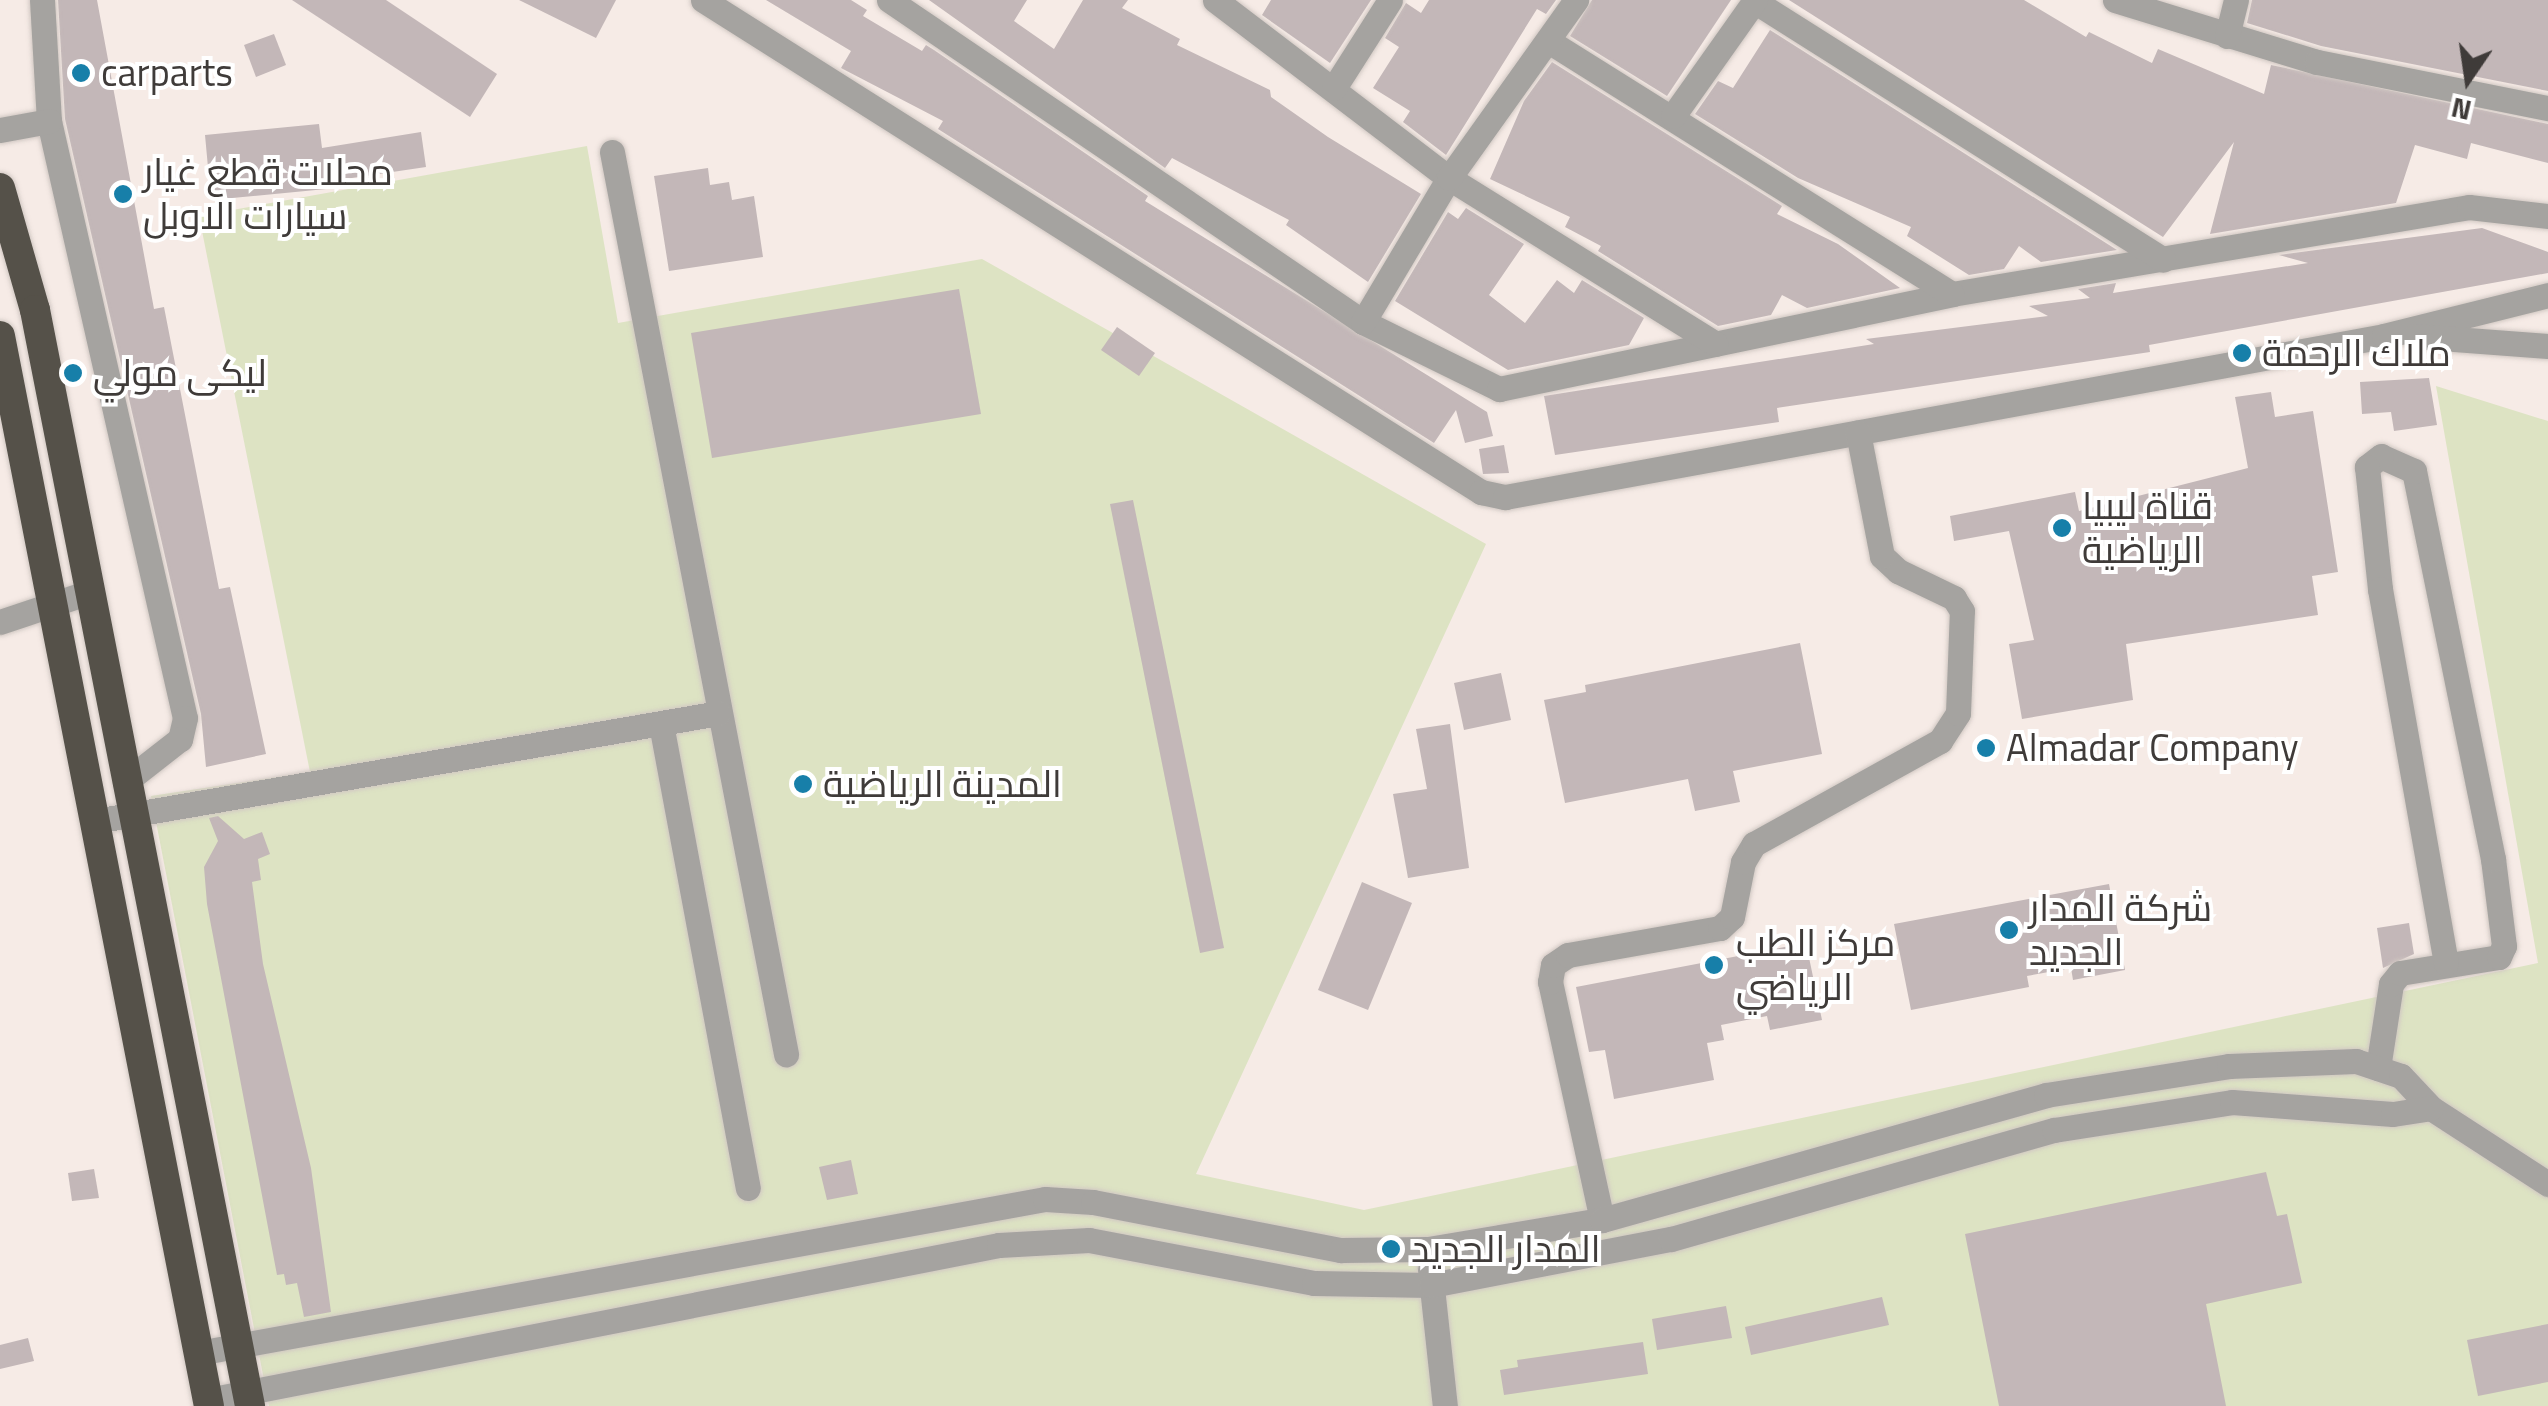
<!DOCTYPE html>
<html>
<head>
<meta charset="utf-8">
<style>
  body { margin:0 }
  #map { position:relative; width:2548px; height:1406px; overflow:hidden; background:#f6ebe6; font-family:"Titillium Web",Cairo,sans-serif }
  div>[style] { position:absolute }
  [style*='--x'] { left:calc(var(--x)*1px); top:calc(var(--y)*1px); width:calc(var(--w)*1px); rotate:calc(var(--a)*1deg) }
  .green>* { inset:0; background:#dde3c3 }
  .building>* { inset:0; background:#c3b7b8 }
  .roads { filter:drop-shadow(0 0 2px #d1c8c3) drop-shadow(0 0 2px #d1c8c3) }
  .minor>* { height:25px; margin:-12.5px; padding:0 12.5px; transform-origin:12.5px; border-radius:12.5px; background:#a5a3a0 }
  .highway>* { height:30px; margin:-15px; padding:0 15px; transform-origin:15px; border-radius:15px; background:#555149 }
  .dots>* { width:28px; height:28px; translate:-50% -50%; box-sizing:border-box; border:5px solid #fff; border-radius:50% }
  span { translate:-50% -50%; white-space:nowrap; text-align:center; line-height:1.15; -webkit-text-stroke:8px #fff; paint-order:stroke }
  .poi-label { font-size:38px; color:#3f3b39 }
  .left { translate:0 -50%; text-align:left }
  .north { position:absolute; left:2418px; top:30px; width:100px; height:100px; -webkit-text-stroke:8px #fff; paint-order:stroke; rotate:193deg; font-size:28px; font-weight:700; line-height:40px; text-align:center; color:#3f3b39 }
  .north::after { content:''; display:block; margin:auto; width:35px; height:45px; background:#3f3b39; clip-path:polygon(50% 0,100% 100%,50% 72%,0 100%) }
</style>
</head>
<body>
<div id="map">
  <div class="green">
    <i style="clip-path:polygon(587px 146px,618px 323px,982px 259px,1486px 544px,1196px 1174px,1364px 1210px,2538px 963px,2436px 386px,2548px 421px,2548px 1406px,269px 1406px,151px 796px,310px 772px,199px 216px)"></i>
  </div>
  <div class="building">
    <i style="clip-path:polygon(58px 0,97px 0,154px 309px,164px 307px,219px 589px,230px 587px,266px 754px,206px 767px,201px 714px,65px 119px)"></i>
    <i style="clip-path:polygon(292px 0,386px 0,497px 74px,470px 117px)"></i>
    <i style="clip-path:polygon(519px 0,616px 0,596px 38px)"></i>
    <i style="clip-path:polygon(766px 0,851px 0,867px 10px,863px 16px,922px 51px,926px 45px,934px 50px,1148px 196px,1145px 201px,1487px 412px,1493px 436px,1465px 443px,1456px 410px,1434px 443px,938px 129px,943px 121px,841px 68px,851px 51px)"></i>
    <i style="clip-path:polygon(929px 0,1027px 0,1014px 21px,1054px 49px,1083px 0,1128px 0,1122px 8px,1180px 39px,1177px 45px,1270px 90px,1271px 97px,1328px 137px,1421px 194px,1368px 282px,1286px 225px,1289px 220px,1172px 158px,1165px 168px)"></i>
    <i style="clip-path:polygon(1271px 0,1371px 0,1330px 63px,1262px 15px)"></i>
    <i style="clip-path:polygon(1429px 0,1556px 0,1546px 14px,1537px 9px,1446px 155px,1403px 122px,1410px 111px,1373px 88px,1399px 47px,1385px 38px,1406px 3px,1421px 13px)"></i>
    <i style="clip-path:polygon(1592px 0,1731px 0,1667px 96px,1570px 36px)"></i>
    <i style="clip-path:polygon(1789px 0,2024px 0,2086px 37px,2089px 32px,2152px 63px,2158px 49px,2264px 94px,2271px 65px,2548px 124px,2548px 163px,2471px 143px,2467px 159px,2415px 145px,2396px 203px,2210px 234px,2234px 142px,2163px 237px)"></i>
    <i style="clip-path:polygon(2252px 0,2548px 0,2548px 91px,2321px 46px,2247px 23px)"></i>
    <i style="clip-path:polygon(1770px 30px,2117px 250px,2041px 262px,2019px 246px,2004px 269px,1969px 275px,1907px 236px,1911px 227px,1798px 178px,1695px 114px,1718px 81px,1733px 88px)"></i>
    <i style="clip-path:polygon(274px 34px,286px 65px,256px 77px,244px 45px)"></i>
    <i style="clip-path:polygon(1552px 62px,1782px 206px,1777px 214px,1838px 244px,1900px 288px,1807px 308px,1782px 295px,1771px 315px,1718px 326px,1598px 251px,1601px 246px,1565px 227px,1570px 217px,1490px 179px,1524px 101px)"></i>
    <i style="clip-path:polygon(319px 124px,322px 148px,421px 132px,426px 167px,325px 182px,326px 189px,211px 200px,205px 135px)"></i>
    <i style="clip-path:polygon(708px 168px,710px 185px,729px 182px,732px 200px,754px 196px,763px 257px,669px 271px,654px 176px)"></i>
    <i style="clip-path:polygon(1466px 208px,1524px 244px,1489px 295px,1525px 323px,1557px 280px,1574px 293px,1582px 280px,1644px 318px,1629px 345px,1508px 370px,1395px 301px,1448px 212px,1458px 219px)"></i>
    <i style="clip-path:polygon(2482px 228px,2548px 252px,2548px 273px,2149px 345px,2150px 352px,1777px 408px,1779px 422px,1555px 455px,1544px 396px,1874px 344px,1866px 339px,2048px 316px,2029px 306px,2090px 298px,2078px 289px,2116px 283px,2113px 293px,2308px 263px,2279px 255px)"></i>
    <i style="clip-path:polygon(959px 289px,981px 414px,712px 458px,691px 333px)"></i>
    <i style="clip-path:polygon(1117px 327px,1155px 353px,1139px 376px,1101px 350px)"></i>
    <i style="clip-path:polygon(2429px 378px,2437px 425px,2394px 431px,2391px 412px,2362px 414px,2360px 382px)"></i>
    <i style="clip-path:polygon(2271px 392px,2275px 417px,2313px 411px,2338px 572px,2312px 576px,2318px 615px,2126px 644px,2133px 700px,2022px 719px,2009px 644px,2034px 640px,2009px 531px,1954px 541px,1950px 516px,2075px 492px,2079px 511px,2248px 468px,2235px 397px)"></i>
    <i style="clip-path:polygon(1504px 445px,1509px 473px,1483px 474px,1479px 449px)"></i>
    <i style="clip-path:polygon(1133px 500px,1224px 948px,1200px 953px,1110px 504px)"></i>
    <i style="clip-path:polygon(1800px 643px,1822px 754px,1733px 771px,1740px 802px,1695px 811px,1688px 779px,1565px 803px,1544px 700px,1586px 692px,1585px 685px)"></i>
    <i style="clip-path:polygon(1501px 673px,1511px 720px,1464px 730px,1454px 683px)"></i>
    <i style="clip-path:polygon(1450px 724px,1469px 868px,1408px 878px,1393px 794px,1427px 789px,1416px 729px)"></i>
    <i style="clip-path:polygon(218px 816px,244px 839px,262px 832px,270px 854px,258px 859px,261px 880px,252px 882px,263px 964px,311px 1168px,331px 1312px,304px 1317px,297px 1283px,286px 1285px,284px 1274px,277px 1275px,207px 904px,204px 867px,218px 841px,209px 818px)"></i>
    <i style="clip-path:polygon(1362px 882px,1412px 903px,1368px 1010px,1318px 990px)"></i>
    <i style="clip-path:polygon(2109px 884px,2125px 970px,2073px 980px,2071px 968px,2027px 976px,2029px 987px,1911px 1010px,1894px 924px)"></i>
    <i style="clip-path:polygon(2409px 923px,2414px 954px,2383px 968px,2377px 928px)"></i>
    <i style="clip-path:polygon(1806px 943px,1822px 1020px,1770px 1030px,1767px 1016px,1721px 1025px,1724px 1040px,1707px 1043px,1714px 1080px,1614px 1099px,1605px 1050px,1589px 1052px,1576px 987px)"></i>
    <i style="clip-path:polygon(851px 1160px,858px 1194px,827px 1200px,819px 1167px)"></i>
    <i style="clip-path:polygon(94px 1169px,99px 1198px,72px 1201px,68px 1173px)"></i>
    <i style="clip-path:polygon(2266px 1172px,2277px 1216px,2287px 1214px,2302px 1283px,2206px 1304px,2226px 1406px,1999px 1406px,1965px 1234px)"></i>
    <i style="clip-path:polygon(1882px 1297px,1889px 1325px,1751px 1355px,1745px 1327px)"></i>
    <i style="clip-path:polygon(1726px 1306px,1732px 1338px,1657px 1350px,1652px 1319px)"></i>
    <i style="clip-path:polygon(2548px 1324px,2548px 1382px,2478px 1396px,2467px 1340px)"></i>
    <i style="clip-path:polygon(28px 1338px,34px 1361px,0 1369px,0 1345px)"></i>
    <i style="clip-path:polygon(1643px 1342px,1648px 1374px,1504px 1395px,1500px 1370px,1518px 1367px,1517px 1360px)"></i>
  </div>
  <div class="roads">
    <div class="minor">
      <i style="--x:42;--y:0;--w:121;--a:86.7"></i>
      <i style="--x:49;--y:121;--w:612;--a:77.17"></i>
      <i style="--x:185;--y:718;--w:22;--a:103"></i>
      <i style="--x:180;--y:739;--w:70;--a:142"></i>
      <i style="--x:703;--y:0;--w:921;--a:32.31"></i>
      <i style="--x:1481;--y:492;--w:25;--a:12"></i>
      <i style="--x:1505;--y:497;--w:894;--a:-10.38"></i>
      <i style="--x:2384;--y:336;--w:169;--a:-14"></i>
      <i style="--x:889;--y:0;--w:573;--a:34.19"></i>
      <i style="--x:1363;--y:322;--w:152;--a:26.2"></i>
      <i style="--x:1499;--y:389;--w:463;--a:-11.8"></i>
      <i style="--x:1952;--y:294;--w:524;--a:-9.55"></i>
      <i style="--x:2469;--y:207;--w:80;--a:6.5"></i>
      <i style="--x:1215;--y:0;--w:294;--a:37.3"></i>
      <i style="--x:1449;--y:178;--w:314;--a:31.9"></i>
      <i style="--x:2115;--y:0;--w:211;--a:17.1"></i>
      <i style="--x:2317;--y:62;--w:236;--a:11.3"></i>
      <i style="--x:1754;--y:1;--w:484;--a:32.3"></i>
      <i style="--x:2227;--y:36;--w:37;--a:-76"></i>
      <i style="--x:1550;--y:42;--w:474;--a:32.1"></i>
      <i style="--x:1334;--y:88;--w:104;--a:-57.5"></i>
      <i style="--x:1673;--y:116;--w:142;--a:-54.7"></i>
      <i style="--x:0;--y:130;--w:50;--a:-10.4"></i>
      <i style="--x:612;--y:152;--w:919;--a:79.08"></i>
      <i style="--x:1363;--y:322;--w:168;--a:-59.2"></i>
      <i style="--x:1449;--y:178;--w:219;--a:-54.5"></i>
      <i style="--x:2414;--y:336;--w:134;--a:4.3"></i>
      <i style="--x:0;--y:622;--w:94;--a:-18.6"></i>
      <i style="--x:661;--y:724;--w:472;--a:79.4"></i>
      <i style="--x:95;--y:821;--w:633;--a:-9.82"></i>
      <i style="--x:2378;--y:1068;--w:85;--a:-81.2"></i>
      <i style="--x:2391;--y:984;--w:14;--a:-51"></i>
      <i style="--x:2400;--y:973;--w:100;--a:-9.2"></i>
      <i style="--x:2499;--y:957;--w:12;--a:-66"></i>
      <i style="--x:2504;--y:946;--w:88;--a:-97.2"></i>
      <i style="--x:2493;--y:859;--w:396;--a:-101.5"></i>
      <i style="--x:2414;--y:471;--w:36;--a:-156"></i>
      <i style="--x:2381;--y:456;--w:18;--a:142"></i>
      <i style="--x:2367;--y:467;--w:123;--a:83.9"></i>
      <i style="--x:2380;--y:589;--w:380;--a:80"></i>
      <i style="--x:1602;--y:1220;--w:244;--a:-102.3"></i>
      <i style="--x:1550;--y:982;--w:17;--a:-80"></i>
      <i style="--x:1553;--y:965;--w:18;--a:-34"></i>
      <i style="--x:1568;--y:955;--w:154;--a:-10.1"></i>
      <i style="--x:1720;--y:928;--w:16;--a:-43"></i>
      <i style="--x:1732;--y:917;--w:56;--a:-78.7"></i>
      <i style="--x:1743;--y:862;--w:21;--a:-59"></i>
      <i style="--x:1754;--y:844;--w:213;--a:-29"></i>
      <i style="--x:1940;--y:741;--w:33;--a:-57"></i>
      <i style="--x:1958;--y:713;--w:102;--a:-87.8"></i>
      <i style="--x:1962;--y:611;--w:15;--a:-122"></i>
      <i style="--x:1954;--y:598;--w:62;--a:-154.3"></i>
      <i style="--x:1898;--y:571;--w:22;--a:-137"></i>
      <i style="--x:1882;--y:556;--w:126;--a:-101"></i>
      <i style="--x:1430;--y:1269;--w:138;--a:83.8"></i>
      <i style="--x:198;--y:1353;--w:861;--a:-10.3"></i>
      <i style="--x:1045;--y:1199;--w:48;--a:3.6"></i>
      <i style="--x:1093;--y:1202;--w:253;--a:11"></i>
      <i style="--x:1341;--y:1250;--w:87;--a:-0.7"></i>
      <i style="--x:1428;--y:1249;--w:176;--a:-9.5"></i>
      <i style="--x:1602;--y:1220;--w:461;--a:-15.7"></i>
      <i style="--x:2046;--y:1095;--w:185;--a:-9"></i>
      <i style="--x:2229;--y:1066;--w:127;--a:-2.3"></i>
      <i style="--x:2356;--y:1061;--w:47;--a:18.4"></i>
      <i style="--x:2401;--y:1076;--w:44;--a:46.8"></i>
      <i style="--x:2431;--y:1108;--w:140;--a:33"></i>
      <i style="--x:208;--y:1400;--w:806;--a:-11.09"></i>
      <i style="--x:999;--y:1245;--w:90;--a:-3.2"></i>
      <i style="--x:1089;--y:1240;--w:229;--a:10.8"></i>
      <i style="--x:1314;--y:1283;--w:117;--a:1"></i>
      <i style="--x:1431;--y:1285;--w:244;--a:-10.9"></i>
      <i style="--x:1671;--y:1239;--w:398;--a:-15.9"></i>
      <i style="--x:2054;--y:1130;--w:180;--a:-8.9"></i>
      <i style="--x:2232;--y:1102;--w:161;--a:4.3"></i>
      <i style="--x:2393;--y:1114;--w:38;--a:-9"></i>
    </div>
    <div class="highway">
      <i style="--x:0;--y:188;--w:127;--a:74"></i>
      <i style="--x:35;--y:310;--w:1117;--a:78.9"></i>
      <i style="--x:0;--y:336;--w:1090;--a:78.95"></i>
    </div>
  </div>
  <div class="dots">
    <i style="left:81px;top:73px;background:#177fa9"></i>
    <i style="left:123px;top:194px;background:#177fa9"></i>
    <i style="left:2242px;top:353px;background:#177fa9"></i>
    <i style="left:73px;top:373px;background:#177fa9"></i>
    <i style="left:2062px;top:528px;background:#177fa9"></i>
    <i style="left:1986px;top:748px;background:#177fa9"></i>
    <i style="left:803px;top:784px;background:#177fa9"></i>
    <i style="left:2009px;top:930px;background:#177fa9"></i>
    <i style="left:1714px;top:965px;background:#177fa9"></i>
    <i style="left:1391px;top:1249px;background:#177fa9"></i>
  </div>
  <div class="poi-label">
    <span class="left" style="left:101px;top:73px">carparts</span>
    <span class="left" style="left:143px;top:194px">محلات قطع غيار<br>سيارات الاوبل</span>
    <span class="left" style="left:2262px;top:353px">ملاك الرحمة</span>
    <span class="left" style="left:93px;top:373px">ليكى مولي</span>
    <span class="left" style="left:2082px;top:528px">قناة ليبيا<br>الرياضية</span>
    <span class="left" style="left:2006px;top:748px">Almadar Company</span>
    <span class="left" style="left:823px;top:784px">المدينة الرياضية</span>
    <span class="left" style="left:2029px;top:930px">شركة المدار<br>الجديد</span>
    <span class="left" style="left:1736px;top:965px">مركز الطب<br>الرياضي</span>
    <span class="left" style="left:1411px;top:1249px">المدار الجديد</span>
  </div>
  <div class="north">N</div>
</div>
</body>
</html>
